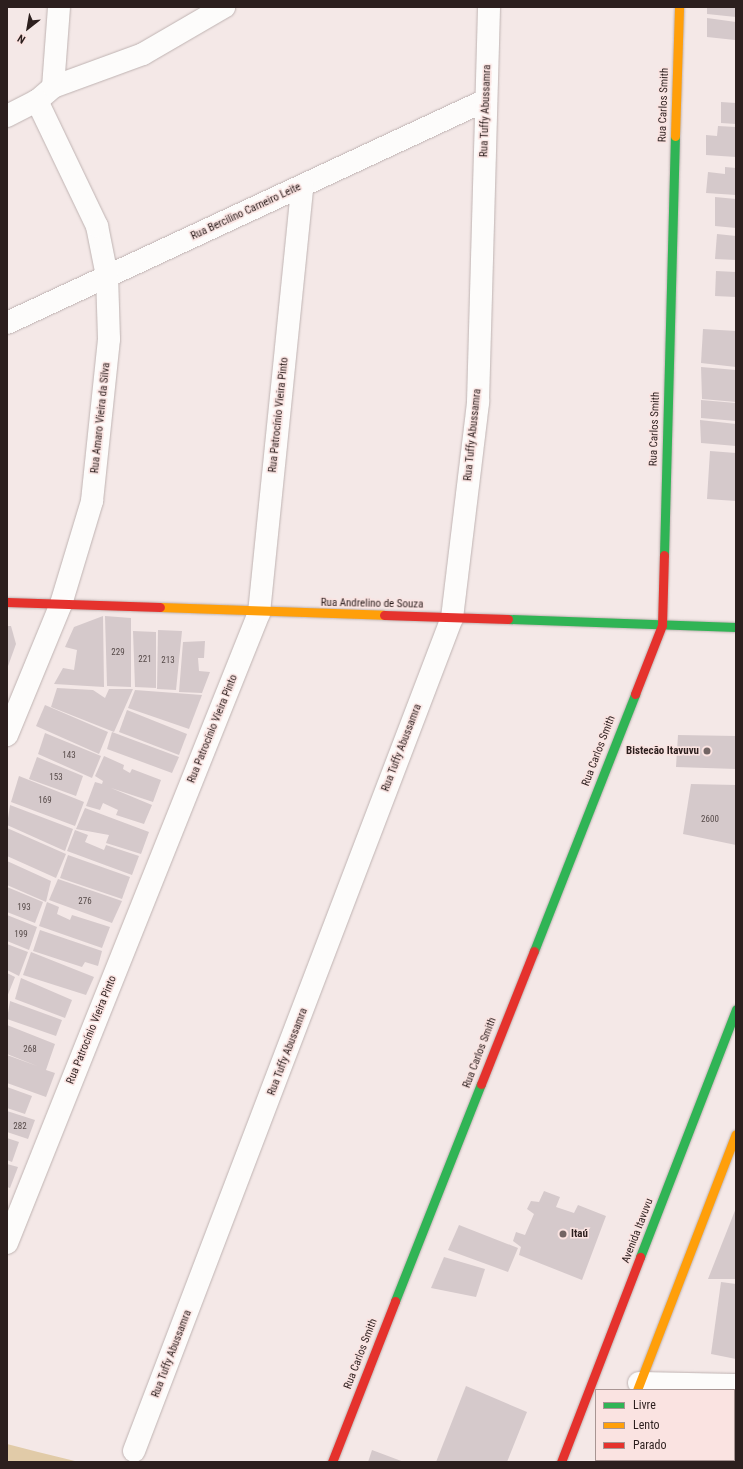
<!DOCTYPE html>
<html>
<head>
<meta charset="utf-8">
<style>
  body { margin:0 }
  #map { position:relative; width:743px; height:1469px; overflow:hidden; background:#f4e8e7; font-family:"Roboto Condensed",sans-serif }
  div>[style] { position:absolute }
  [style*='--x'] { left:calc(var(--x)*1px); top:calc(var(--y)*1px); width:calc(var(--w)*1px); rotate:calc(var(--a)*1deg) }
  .green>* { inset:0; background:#e1cba8 }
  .building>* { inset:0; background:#d5c9cb }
  .roads { filter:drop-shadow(0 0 1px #bfb3b2) drop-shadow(0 0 1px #bfb3b2) }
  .street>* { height:22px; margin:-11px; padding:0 11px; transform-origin:11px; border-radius:11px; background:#fdfcfb }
  .fast>* { height:9px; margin:-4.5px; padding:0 4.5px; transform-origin:4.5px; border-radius:4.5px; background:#30b455 }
  .slow>* { height:9px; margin:-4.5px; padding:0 4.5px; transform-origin:4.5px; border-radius:4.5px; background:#ff9f0a }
  .jam>* { height:9px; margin:-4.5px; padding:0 4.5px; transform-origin:4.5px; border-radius:4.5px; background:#e5322d }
  .dots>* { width:11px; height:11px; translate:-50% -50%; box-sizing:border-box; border:2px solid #fae3e1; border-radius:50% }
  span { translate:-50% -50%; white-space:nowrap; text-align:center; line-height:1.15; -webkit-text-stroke:3px #fae3e1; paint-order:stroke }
  .number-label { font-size:9px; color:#564a49 }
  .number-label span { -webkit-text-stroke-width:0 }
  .street-label { font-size:11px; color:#2c1f1e }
  .poi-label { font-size:11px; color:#2c1f1e; font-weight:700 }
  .right { translate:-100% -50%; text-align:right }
  .left { translate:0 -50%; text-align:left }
  .frame { position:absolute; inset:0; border:8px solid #2c1f1e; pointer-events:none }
  .legend { position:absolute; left:595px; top:1389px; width:140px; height:72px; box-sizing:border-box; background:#fae3e1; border:1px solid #a89593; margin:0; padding:5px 7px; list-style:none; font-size:12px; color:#2c1f1e }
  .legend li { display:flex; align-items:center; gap:8px; height:20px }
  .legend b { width:20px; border:1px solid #a89593 }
  .north { position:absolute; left:8px; top:8px; width:40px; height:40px; -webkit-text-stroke:3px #fae3e1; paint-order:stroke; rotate:211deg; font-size:11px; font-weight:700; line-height:16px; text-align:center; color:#2c1f1e }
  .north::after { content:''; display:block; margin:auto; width:14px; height:18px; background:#2c1f1e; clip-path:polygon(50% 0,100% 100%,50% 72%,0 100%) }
</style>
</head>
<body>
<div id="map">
  <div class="green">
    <i style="clip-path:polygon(7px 1444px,38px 1452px,79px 1462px,7px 1462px)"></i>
  </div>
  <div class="building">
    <i style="clip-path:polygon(707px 7px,736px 7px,736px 17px,707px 14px)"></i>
    <i style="clip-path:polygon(707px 18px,736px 22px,735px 40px,707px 37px)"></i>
    <i style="clip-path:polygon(721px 102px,736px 103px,736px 124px,721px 123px)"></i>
    <i style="clip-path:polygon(718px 126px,736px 127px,736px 157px,706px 155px,706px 135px,717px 136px)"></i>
    <i style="clip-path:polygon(725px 167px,736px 168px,736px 195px,706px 193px,708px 172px,725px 174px)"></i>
    <i style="clip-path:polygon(715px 197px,736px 199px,736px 228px,715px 226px)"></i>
    <i style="clip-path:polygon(717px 234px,736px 236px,736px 260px,715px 259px)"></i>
    <i style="clip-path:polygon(716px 271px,736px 272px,736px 297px,715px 296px)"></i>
    <i style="clip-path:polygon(703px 329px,736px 331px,736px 367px,701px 363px)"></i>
    <i style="clip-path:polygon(701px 367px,736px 370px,736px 402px,702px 399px)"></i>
    <i style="clip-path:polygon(701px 400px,736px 403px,736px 421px,701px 418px)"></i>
    <i style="clip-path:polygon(700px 420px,736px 424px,736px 446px,701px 443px)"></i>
    <i style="clip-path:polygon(710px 451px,736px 453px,736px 501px,707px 499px)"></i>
    <i style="clip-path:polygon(103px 616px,104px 687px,54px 684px,63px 668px,74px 670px,77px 650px,65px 647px,74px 627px)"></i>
    <i style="clip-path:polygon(105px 616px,131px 618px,131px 687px,107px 686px)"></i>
    <i style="clip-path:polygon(7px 626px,11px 626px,16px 644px,7px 669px)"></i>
    <i style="clip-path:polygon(158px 630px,182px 631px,176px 690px,157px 689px)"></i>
    <i style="clip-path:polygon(133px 631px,156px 632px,156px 688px,135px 687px)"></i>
    <i style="clip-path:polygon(205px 641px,204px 658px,198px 658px,199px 671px,210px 672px,202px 693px,179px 692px,183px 642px)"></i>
    <i style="clip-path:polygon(57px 688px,93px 690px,105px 698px,109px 689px,133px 689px,114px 732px,51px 707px)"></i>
    <i style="clip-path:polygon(135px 690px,202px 695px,189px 729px,128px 708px)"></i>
    <i style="clip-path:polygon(45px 705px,108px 732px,99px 754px,36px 726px)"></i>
    <i style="clip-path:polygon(127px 710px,187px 734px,179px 755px,119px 732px)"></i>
    <i style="clip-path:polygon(112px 732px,179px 757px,172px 773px,107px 749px)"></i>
    <i style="clip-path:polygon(45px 733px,101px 756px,92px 778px,38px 754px)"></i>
    <i style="clip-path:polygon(678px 735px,736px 736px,736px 769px,676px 767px)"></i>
    <i style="clip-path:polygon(104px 756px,124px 765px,123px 769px,130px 773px,132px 769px,161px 780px,153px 802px,111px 788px,152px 805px,144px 824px,116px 815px,118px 810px,103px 803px,100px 810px,86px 806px,95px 782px,102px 784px,103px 781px,95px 776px)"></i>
    <i style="clip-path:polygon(37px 757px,83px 776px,76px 796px,29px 779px)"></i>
    <i style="clip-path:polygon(19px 776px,84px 802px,75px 826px,11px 802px)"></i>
    <i style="clip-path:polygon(691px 784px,736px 785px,736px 845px,683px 834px)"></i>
    <i style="clip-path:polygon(10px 805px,73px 829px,65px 851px,7px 825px)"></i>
    <i style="clip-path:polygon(85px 808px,149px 832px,141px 854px,106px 843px,109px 835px,76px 829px)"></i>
    <i style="clip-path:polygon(7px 828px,66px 854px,56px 878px,7px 856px)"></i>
    <i style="clip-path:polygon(75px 830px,88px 835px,85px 842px,104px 850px,106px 845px,139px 856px,132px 875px,67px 851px)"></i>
    <i style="clip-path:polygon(68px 855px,130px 877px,122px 899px,60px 878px)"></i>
    <i style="clip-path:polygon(7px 861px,51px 881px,46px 902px,7px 885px)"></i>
    <i style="clip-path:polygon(58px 879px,122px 901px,112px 923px,49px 900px)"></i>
    <i style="clip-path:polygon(7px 887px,43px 902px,35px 923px,7px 912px)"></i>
    <i style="clip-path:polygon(47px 902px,59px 907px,57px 914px,70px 920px,72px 915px,110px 927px,102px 948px,39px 926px)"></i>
    <i style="clip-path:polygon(7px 915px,37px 927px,29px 950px,7px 941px)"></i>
    <i style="clip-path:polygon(40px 930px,102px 951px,98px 966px,85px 962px,82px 967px,33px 951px)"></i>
    <i style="clip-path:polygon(7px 944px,28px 952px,19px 976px,7px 970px)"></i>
    <i style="clip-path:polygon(31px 952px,94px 977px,86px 995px,23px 975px)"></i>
    <i style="clip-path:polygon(7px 973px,15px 977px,7px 997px)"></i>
    <i style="clip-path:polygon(21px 978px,72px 1000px,65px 1018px,15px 999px)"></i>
    <i style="clip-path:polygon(10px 1001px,62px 1020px,56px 1036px,7px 1019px)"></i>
    <i style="clip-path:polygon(7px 1025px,55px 1044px,46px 1070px,55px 1073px,46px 1097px,7px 1083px,7px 1055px,37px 1066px,7px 1054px)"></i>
    <i style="clip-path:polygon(7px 1087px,32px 1096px,25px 1114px,7px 1108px)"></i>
    <i style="clip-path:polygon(7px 1111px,35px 1120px,28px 1139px,7px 1132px)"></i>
    <i style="clip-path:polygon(7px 1138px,19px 1142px,12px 1162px,7px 1160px)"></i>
    <i style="clip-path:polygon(7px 1164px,18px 1167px,10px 1188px,7px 1187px)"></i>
    <i style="clip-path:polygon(544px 1191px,560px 1197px,556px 1207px,574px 1213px,578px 1205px,606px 1216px,582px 1280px,519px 1255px,521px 1247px,513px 1241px,516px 1232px,525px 1235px,534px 1214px,527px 1209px,531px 1201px,539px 1202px)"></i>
    <i style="clip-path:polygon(736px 1208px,736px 1279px,708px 1279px)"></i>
    <i style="clip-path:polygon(459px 1225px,518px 1248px,508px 1272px,448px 1250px)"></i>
    <i style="clip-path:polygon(444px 1257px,485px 1269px,476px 1297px,431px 1288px)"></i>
    <i style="clip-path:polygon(721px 1282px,736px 1284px,736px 1359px,711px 1354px)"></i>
    <i style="clip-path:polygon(466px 1386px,527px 1412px,507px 1462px,436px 1462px)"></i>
    <i style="clip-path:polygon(372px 1450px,404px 1462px,368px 1462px)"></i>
  </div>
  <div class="roads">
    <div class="street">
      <i style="--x:53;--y:87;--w:80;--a:-85.7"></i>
      <i style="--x:7;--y:116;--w:34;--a:-27"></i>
      <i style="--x:37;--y:101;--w:21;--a:-41"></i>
      <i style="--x:53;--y:87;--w:96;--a:-20.1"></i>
      <i style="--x:143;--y:54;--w:94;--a:-30.1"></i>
      <i style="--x:7;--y:323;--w:528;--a:-24.96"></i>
      <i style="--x:7;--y:735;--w:142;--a:-67.6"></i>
      <i style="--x:61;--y:604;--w:108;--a:-73.2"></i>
      <i style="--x:92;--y:501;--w:163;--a:-84"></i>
      <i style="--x:109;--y:339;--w:63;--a:-91.8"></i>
      <i style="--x:107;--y:276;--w:51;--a:-101.3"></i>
      <i style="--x:97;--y:226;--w:139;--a:-115.6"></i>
      <i style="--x:7;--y:1243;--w:679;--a:-68.2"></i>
      <i style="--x:259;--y:613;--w:429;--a:-84.2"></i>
      <i style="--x:639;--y:1383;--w:97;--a:1.2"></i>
      <i style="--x:134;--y:1451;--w:892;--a:-69.11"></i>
      <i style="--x:452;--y:618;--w:218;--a:-83.1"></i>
      <i style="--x:478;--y:402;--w:395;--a:-88.4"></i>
    </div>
    <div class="fast">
      <i style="--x:664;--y:555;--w:419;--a:-88.5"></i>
      <i style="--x:508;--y:619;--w:228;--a:2"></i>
      <i style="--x:534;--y:951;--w:276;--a:-68.5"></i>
      <i style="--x:640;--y:1257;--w:266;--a:-68.8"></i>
      <i style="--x:395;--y:1301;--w:233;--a:-68.4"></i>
    </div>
    <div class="slow">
      <i style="--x:675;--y:136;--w:129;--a:-88.2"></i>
      <i style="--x:160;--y:607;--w:224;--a:2"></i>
      <i style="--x:637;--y:1390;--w:274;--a:-68.9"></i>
      <i style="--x:609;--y:1462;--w:2;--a:-63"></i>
    </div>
    <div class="jam">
      <i style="--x:7;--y:602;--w:153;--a:1.9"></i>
      <i style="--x:384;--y:615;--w:124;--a:1.8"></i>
      <i style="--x:635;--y:694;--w:74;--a:-68.6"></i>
      <i style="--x:662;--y:625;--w:70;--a:-88.4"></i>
      <i style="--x:481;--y:1084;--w:143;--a:-68.3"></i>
      <i style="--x:332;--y:1462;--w:173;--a:-68.6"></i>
      <i style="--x:561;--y:1462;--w:220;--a:-68.9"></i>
    </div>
  </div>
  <div class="dots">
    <i style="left:707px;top:751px;background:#726564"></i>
    <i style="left:563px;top:1234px;background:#726564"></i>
  </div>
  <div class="number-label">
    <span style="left:118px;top:652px">229</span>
    <span style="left:145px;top:659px">221</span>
    <span style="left:168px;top:660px">213</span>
    <span style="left:69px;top:755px">143</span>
    <span style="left:56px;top:777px">153</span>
    <span style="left:45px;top:800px">169</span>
    <span style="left:710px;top:819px">2600</span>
    <span style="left:85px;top:901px">276</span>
    <span style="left:24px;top:907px">193</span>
    <span style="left:21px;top:934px">199</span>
    <span style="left:30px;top:1049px">268</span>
    <span style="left:20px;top:1126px">282</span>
  </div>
  <div class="street-label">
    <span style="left:664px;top:105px;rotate:-88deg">Rua Carlos Smith</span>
    <span style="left:486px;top:111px;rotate:-88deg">Rua Tuffy Abussamra</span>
    <span style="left:246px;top:212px;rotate:-25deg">Rua Bercilino Carneiro Leite</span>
    <span style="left:279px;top:415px;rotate:-84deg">Rua Patrocínio Vieira Pinto</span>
    <span style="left:101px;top:418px;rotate:-84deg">Rua Amaro Vieira da Silva</span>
    <span style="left:655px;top:429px;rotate:-88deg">Rua Carlos Smith</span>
    <span style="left:473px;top:435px;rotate:-84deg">Rua Tuffy Abussamra</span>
    <span style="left:372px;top:604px;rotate:1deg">Rua Andrelino de Souza</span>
    <span style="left:213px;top:729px;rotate:-68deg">Rua Patrocínio Vieira Pinto</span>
    <span style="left:402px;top:748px;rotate:-69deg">Rua Tuffy Abussamra</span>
    <span style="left:599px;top:751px;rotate:-69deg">Rua Carlos Smith</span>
    <span style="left:92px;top:1030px;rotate:-68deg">Rua Patrocínio Vieira Pinto</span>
    <span style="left:288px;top:1052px;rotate:-69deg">Rua Tuffy Abussamra</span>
    <span style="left:480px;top:1053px;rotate:-69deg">Rua Carlos Smith</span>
    <span style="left:638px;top:1231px;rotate:-69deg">Avenida Itavuvu</span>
    <span style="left:172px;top:1354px;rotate:-69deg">Rua Tuffy Abussamra</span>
    <span style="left:361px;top:1354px;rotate:-69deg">Rua Carlos Smith</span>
  </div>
  <div class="poi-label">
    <span class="right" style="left:699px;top:751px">Bistecão Itavuvu</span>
    <span class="left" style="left:571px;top:1234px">Itaú</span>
  </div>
  <div class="frame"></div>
  <ul class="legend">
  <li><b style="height:5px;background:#30b455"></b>Livre</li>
  <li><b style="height:5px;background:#ff9f0a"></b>Lento</li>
  <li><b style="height:5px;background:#e5322d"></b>Parado</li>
  </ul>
  <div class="north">N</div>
</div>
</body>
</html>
